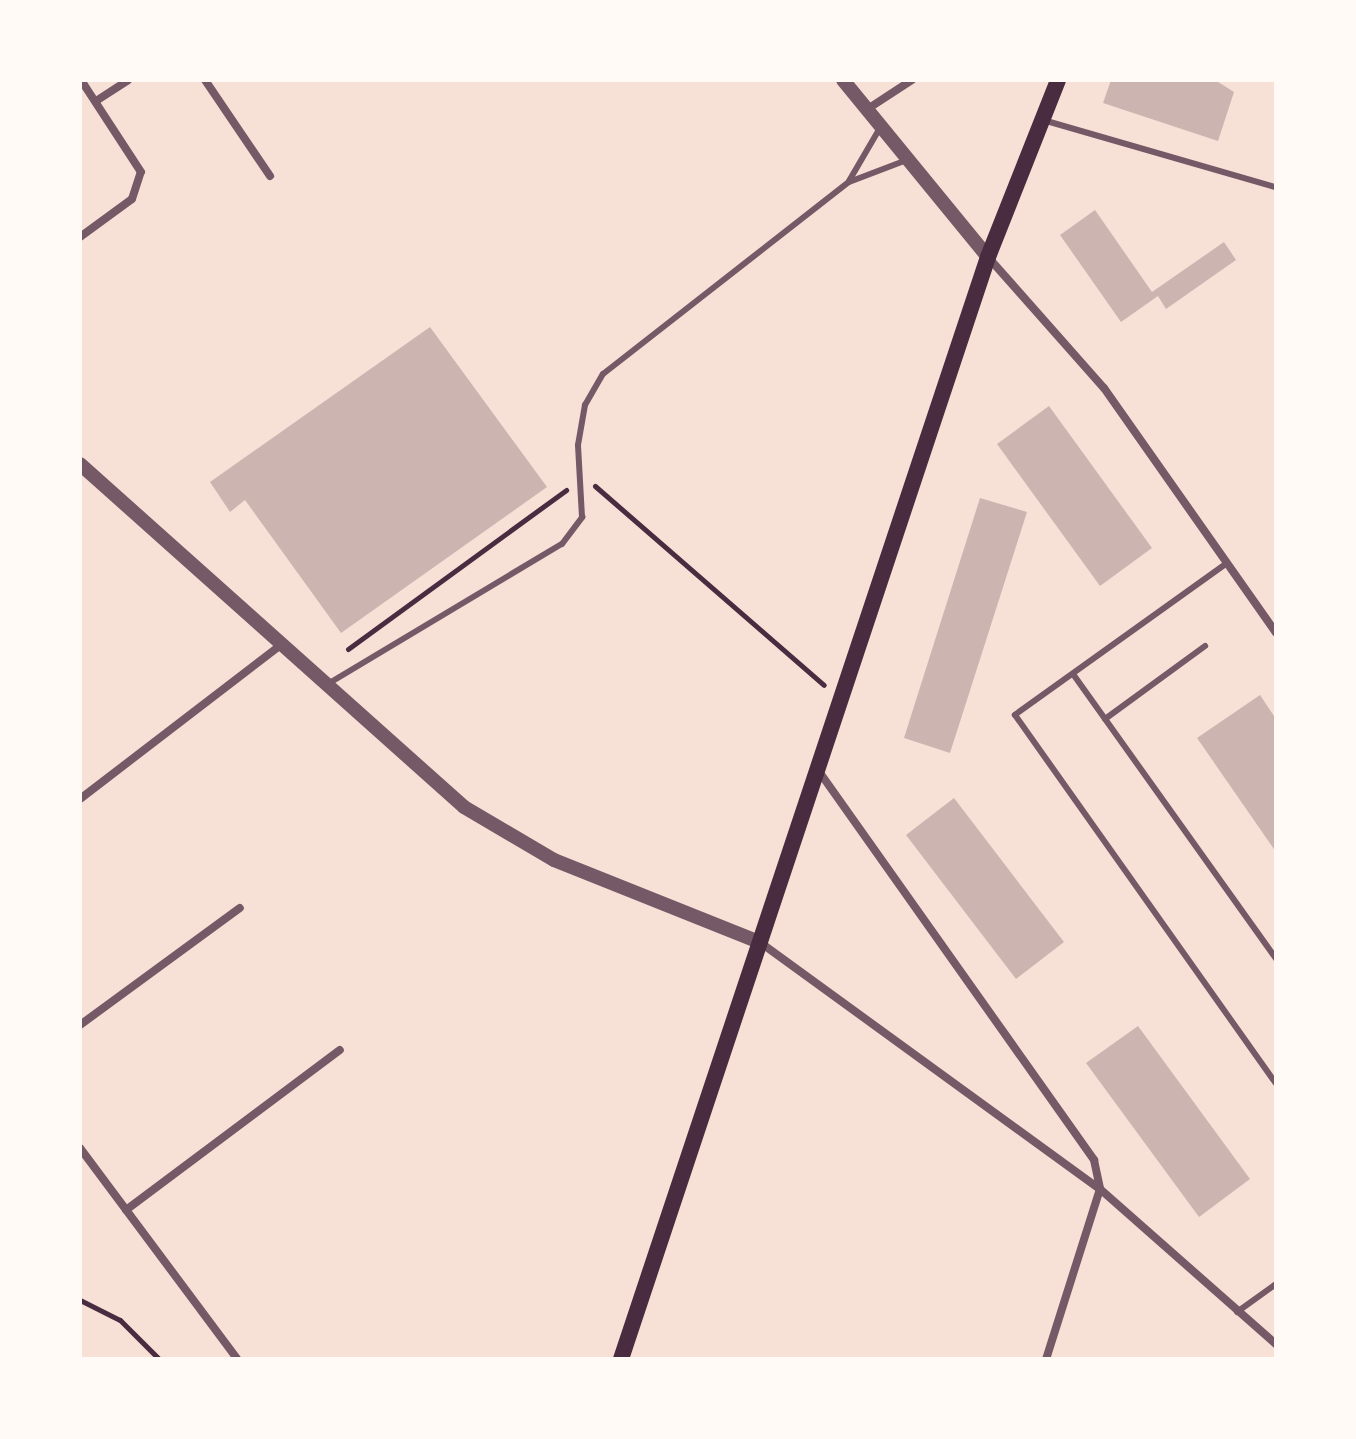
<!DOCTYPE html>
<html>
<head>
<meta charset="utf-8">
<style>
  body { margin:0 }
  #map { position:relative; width:1356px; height:1439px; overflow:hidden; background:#f7e1d7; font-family:"Source Sans 3",sans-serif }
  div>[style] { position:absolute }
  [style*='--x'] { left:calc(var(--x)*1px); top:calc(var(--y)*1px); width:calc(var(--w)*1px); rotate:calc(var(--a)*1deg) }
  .building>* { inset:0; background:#ccb4b1 }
  .path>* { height:5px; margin:-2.5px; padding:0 2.5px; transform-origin:2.5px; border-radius:2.5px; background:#4a2c40 }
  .service>* { height:6px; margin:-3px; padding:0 3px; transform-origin:3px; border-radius:3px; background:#755966 }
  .minor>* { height:8px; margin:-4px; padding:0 4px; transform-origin:4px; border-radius:4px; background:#755966 }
  .tertiary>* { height:14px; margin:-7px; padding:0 7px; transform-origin:7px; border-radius:7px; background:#755966 }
  .secondary>* { height:16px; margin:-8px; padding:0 8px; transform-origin:8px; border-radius:8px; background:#4a2c40 }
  span { translate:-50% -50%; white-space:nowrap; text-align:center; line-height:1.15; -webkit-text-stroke:6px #fffaf5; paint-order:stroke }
  .frame { position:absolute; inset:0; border:82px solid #fffaf5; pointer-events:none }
</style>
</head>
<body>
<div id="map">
  <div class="building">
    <i style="clip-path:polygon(1111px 80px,1215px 80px,1234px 92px,1218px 141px,1103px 103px)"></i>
    <i style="clip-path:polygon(1095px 210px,1152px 292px,1224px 242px,1236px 260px,1166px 309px,1158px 296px,1121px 322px,1060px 235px)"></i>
    <i style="clip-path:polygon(430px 327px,547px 487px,341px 633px,245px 500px,230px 512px,210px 482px)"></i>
    <i style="clip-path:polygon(1049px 406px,1152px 548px,1100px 586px,997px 444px)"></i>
    <i style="clip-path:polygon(980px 498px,1027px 512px,950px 753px,904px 738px)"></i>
    <i style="clip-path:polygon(1260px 695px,1276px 719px,1276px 852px,1197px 738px)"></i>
    <i style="clip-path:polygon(954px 798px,1064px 942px,1016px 979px,906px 835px)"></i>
    <i style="clip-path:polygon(1138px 1026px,1250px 1179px,1199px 1217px,1086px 1063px)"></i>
  </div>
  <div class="path">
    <i style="--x:595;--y:486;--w:303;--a:41"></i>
    <i style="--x:348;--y:649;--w:270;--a:-36.1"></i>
    <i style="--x:80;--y:1300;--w:45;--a:26.6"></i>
    <i style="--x:120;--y:1320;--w:55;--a:45"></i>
  </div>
  <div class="service">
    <i style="--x:1043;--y:120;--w:241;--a:16.1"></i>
    <i style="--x:849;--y:181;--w:61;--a:-59.7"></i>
    <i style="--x:1227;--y:563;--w:261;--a:144.4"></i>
    <i style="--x:1015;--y:715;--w:451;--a:54.7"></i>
    <i style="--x:1073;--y:674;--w:350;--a:54.5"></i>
    <i style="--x:326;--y:685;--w:275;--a:-30.9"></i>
    <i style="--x:562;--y:544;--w:34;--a:-53"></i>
    <i style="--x:582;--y:517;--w:72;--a:-93.2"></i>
    <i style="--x:578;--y:445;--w:41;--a:-80.1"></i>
    <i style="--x:585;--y:405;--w:36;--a:-60"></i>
    <i style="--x:603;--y:374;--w:312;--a:-38"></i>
    <i style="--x:849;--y:182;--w:59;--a:-20.9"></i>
    <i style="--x:1105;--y:719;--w:124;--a:-36.1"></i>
    <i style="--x:1237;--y:1312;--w:48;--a:-35.7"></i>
  </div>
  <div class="minor">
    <i style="--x:205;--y:80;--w:116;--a:55.9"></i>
    <i style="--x:96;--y:101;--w:38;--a:-33"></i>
    <i style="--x:866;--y:110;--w:55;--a:-33.1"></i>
    <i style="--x:80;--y:237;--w:64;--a:-36.2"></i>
    <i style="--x:132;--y:199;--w:28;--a:-72"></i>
    <i style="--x:141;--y:172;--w:110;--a:-123.1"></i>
    <i style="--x:988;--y:257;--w:175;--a:48.5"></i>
    <i style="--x:1104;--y:388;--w:299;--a:54.9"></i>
    <i style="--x:818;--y:770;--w:478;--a:54.7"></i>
    <i style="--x:1094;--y:1160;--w:30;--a:78"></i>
    <i style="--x:1100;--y:1189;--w:178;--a:107.6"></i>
    <i style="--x:80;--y:799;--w:250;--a:-37.5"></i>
    <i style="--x:761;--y:943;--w:419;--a:36"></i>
    <i style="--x:1100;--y:1189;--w:235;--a:41.4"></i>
    <i style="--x:80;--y:1025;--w:198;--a:-36.2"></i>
    <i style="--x:80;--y:1148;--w:263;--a:53.3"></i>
    <i style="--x:126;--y:1210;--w:267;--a:-36.8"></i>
  </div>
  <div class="tertiary">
    <i style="--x:843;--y:80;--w:229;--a:50.7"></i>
    <i style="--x:80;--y:464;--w:515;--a:41.77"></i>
    <i style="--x:464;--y:807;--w:104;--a:30.5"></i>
    <i style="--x:554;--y:860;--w:223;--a:21.8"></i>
  </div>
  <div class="secondary">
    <i style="--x:621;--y:1359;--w:1162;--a:-71.58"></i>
    <i style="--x:988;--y:257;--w:190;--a:-68.4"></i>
  </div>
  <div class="frame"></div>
</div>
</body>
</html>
